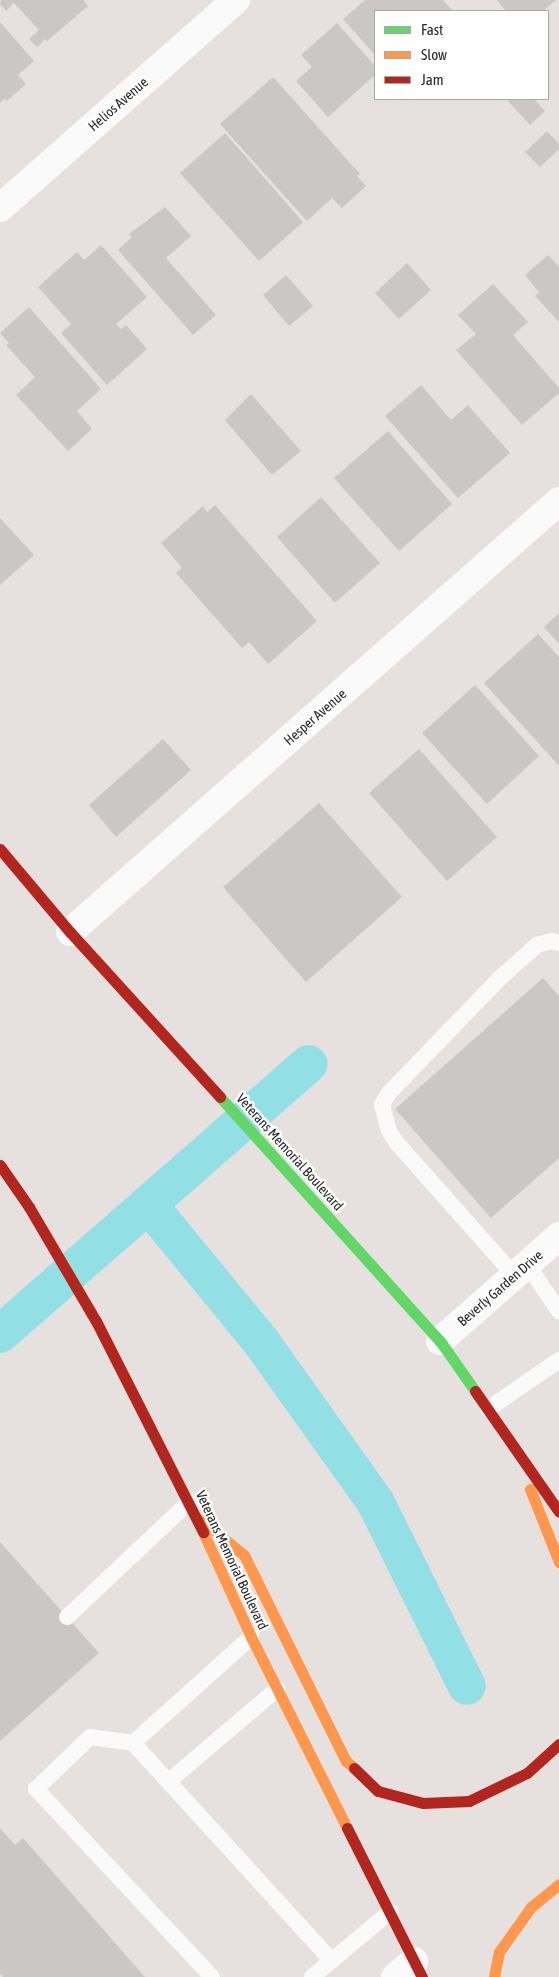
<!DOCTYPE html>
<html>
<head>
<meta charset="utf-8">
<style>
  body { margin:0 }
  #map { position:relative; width:559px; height:1977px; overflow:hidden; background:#e6e1de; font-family:"Asap Condensed",sans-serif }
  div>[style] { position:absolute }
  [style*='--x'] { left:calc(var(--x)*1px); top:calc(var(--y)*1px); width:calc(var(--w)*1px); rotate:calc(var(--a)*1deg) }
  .canal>* { height:38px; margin:-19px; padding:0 19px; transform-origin:19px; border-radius:19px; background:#93dfe6 }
  .building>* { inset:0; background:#cbc7c5 }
  .lane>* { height:16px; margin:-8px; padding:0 8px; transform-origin:8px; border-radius:8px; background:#fbfafa }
  .street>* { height:28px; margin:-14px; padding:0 14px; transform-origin:14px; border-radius:14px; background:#fbfafa }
  .fast>* { height:11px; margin:-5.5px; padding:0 5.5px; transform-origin:5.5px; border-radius:5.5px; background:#63d668 }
  .slow>* { height:11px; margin:-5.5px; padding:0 5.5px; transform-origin:5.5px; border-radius:5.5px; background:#ff974d }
  .jam>* { height:11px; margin:-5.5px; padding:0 5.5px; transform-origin:5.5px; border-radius:5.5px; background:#b3261e }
  span { translate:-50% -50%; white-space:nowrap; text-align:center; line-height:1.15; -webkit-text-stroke:5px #fff; paint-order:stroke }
  .street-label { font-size:14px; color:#282828 }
  .legend { position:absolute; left:374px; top:10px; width:175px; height:90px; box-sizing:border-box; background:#fff; border:1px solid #a9a9a9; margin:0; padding:6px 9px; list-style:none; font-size:15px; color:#282828 }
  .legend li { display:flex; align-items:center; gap:10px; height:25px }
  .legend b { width:25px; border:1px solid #a9a9a9 }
</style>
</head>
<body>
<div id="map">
  <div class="canal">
    <i style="--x:148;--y:1204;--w:180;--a:50.6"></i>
    <i style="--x:262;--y:1343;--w:196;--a:54.5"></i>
    <i style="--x:376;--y:1503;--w:204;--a:63.6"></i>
    <i style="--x:0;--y:1334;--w:410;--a:-41.2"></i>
  </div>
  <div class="building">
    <i style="clip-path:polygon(1px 0,83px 0,88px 6px,47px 41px,45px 39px,37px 47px,29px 39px,39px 30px,14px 3px,6px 11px,0 4px)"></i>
    <i style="clip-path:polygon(365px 0,443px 0,453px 11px,375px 11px,375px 55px,343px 19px)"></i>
    <i style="clip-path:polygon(497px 0,556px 0,543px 11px,506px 11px)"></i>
    <i style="clip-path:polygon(0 22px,34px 61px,18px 75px,26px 84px,7px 101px,4px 99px,0 103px)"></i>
    <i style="clip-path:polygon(337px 23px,375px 66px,375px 75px,328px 117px,296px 81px,312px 67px,301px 55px)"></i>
    <i style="clip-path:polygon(273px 77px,360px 174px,357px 176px,366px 186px,342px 208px,332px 198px,307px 221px,220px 124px)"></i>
    <i style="clip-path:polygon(510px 99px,534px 99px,545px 111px,530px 125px,508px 101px)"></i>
    <i style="clip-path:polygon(547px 131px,559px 144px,559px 149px,540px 167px,525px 152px)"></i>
    <i style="clip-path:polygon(225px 133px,303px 222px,259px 261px,180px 173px)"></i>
    <i style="clip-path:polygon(165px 207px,191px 236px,166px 258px,216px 315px,193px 335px,118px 250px,132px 237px,129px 234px)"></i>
    <i style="clip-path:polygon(101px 245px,147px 297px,116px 324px,121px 329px,126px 325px,147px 349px,107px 385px,61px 333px,71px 324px,38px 287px,77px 252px,84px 260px)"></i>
    <i style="clip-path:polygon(548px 255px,559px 267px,559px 322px,535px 296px,539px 292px,525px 275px)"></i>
    <i style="clip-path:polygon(407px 263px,431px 290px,399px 319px,375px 293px)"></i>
    <i style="clip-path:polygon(286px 275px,313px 306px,289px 326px,263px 295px)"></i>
    <i style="clip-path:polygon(493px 284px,528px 322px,513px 335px,559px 388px,559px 393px,522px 425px,456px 350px,476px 334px,458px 315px)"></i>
    <i style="clip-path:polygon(29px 307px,101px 389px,77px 411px,92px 429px,68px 451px,16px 395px,35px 377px,6px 345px,9px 343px,0 333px)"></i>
    <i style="clip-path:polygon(421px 385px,451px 420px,468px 405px,510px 453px,458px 498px,385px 416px)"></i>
    <i style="clip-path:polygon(251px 394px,301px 451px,272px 475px,225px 420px)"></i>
    <i style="clip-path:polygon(388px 431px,452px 504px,399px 551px,334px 478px)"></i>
    <i style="clip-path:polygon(321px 497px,380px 563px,335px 603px,277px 537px)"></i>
    <i style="clip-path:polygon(215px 505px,317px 621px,268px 664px,249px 642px,242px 648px,176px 573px,182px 568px,161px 543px,203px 506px,207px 512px)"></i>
    <i style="clip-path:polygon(0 518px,34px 555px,0 585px)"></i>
    <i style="clip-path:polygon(559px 613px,559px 644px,544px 627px)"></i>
    <i style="clip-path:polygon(538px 634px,559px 657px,559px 766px,484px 683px)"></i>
    <i style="clip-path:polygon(475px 685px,539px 756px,487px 804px,422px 733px)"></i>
    <i style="clip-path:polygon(163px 739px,191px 770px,116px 837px,89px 805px)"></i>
    <i style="clip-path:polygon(419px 749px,497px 837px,447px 881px,369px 793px)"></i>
    <i style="clip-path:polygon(319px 803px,402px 897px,306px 982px,223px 887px)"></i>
    <i style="clip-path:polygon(543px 978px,559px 996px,559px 1158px,491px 1218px,395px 1109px)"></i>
    <i style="clip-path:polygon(0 1542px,99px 1653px,0 1741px)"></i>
    <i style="clip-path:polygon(0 1828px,15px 1845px,23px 1838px,145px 1977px,3px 1977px,0 1973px)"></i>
  </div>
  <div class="lane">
    <i style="--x:527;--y:1264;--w:57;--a:55.8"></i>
    <i style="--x:514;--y:1275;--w:176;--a:-131.6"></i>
    <i style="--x:397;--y:1143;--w:14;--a:-124"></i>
    <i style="--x:389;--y:1131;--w:27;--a:-105"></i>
    <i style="--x:382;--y:1105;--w:13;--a:-61"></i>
    <i style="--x:388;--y:1094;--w:161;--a:-46"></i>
    <i style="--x:500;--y:978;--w:50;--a:-41.7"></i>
    <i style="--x:537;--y:945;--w:15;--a:-16"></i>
    <i style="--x:551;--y:941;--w:8;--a:14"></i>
    <i style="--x:488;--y:1409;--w:86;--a:-34.6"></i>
    <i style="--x:67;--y:1617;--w:168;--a:-43.3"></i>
    <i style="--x:133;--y:1743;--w:159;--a:-41.9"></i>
    <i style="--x:169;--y:1781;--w:142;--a:-40.4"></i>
    <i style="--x:212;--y:1977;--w:258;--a:-133.1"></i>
    <i style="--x:36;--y:1789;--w:75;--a:-43.9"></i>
    <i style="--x:90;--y:1737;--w:43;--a:7.9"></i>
    <i style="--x:133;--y:1743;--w:295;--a:47.6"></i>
    <i style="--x:312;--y:1977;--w:102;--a:-39.8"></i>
  </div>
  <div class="street">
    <i style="--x:0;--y:208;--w:315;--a:-41.4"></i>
    <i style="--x:70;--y:932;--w:652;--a:-41.39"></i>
    <i style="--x:440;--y:1341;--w:159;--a:-41.4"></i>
    <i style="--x:395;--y:1977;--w:25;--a:-40"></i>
  </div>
  <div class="fast">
    <i style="--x:220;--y:1097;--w:329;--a:48"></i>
    <i style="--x:440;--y:1341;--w:61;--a:55"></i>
  </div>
  <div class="slow">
    <i style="--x:530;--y:1489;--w:79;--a:68.3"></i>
    <i style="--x:201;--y:1520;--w:55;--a:39.1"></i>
    <i style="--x:244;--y:1555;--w:230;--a:63.7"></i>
    <i style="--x:346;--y:1761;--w:11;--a:41"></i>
    <i style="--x:203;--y:1532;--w:115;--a:65.4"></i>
    <i style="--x:251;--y:1637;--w:214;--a:63.3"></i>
    <i style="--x:494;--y:1977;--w:25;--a:-79"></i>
    <i style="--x:499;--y:1952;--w:55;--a:-54.6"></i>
    <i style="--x:531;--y:1907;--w:36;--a:-39"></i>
  </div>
  <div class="jam">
    <i style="--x:0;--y:849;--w:109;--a:49.9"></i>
    <i style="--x:70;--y:932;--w:223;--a:47.7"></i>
    <i style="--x:0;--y:1165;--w:51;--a:55.4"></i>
    <i style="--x:29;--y:1207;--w:132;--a:59.6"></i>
    <i style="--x:96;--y:1321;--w:237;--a:63.1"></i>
    <i style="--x:475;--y:1391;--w:147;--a:55.2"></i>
    <i style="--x:354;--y:1768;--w:33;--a:44"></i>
    <i style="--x:378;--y:1791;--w:47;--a:14.9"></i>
    <i style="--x:423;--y:1803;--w:46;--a:-2.5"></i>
    <i style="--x:469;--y:1801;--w:64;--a:-25.8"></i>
    <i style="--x:527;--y:1773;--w:43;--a:-42.2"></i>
    <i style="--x:347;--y:1828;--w:167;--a:63.3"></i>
  </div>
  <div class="street-label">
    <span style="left:118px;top:104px;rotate:-41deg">Helios Avenue</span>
    <span style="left:315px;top:717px;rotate:-41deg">Hesper Avenue</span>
    <span style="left:290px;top:1152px;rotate:48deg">Veterans Memorial Boulevard</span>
    <span style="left:500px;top:1288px;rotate:-41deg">Beverly Garden Drive</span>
    <span style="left:232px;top:1560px;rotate:65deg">Veterans Memorial Boulevard</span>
  </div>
  <ul class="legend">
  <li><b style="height:6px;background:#63d668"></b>Fast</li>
  <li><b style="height:6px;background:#ff974d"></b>Slow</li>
  <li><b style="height:6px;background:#b3261e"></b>Jam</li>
  </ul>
</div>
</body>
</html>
